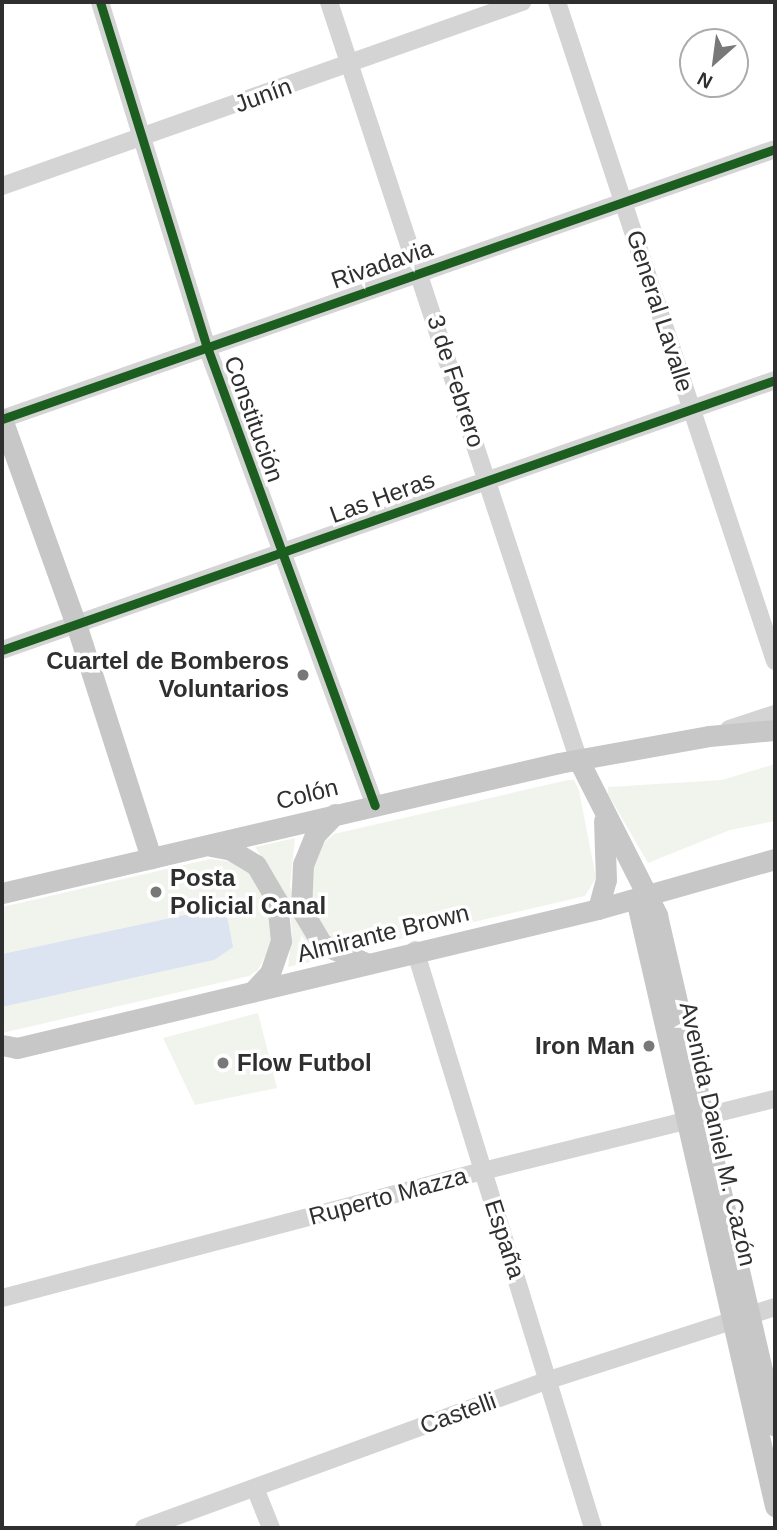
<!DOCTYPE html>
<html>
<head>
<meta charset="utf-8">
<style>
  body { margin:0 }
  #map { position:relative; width:777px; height:1530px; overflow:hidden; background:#fff; font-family:Helvetica,sans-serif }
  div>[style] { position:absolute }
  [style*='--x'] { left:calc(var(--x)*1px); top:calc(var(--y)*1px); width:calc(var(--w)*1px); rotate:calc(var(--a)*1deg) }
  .green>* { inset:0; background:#f0f4ed }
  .water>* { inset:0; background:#dbe4f0 }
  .minor>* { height:18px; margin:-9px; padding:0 9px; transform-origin:9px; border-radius:9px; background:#d4d4d4 }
  .major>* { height:21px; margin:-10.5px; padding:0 10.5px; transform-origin:10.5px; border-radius:10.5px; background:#c7c7c7 }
  .cycleway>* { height:9px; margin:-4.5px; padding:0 4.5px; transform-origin:4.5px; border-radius:4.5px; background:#1b5e20 }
  .dots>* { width:19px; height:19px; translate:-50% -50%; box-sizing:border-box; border:4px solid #fff; border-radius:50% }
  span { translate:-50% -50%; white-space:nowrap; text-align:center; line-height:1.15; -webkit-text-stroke:7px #fff; paint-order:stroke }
  .street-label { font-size:24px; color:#2f2f2f }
  .poi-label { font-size:24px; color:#2f2f2f; font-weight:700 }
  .right { translate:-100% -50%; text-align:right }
  .left { translate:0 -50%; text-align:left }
  .frame { position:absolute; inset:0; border:4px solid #2f2f2f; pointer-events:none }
  .north { position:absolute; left:679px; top:28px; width:70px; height:70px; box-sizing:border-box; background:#fff; border:2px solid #acacac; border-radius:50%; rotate:208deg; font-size:19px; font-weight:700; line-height:28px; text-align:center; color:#2f2f2f }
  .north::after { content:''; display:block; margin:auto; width:24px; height:32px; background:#787878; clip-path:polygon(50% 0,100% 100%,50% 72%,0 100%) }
</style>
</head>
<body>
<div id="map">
  <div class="green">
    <i style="clip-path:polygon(775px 764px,775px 821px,730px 830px,648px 863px,608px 794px,608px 787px,722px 780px)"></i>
    <i style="clip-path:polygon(568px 780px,574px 780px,579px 791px,596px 878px,585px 896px,357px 949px,332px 938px,314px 913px,308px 881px,319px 847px,334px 834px)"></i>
    <i style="clip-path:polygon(295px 838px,290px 885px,304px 933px,320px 960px,288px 967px,292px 934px,290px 913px,281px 887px,255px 847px)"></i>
    <i style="clip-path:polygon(210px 859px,234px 862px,249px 872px,268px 903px,272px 942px,258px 970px,249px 976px,2px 1033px,2px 1007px,214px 960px,203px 911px,2px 954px,2px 907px)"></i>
    <i style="clip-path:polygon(258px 1013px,277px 1088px,195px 1105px,163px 1038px)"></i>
  </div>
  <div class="water">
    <i style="clip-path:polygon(203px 911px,227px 916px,233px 947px,214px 960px,2px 1007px,2px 954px)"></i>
  </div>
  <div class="minor">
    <i style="--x:100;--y:2;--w:361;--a:72.8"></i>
    <i style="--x:207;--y:347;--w:488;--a:69.9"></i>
    <i style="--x:329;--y:2;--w:799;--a:71.77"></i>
    <i style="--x:557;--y:2;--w:694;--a:71.7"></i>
    <i style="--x:2;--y:186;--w:552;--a:-19.49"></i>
    <i style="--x:2;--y:419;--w:819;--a:-19.25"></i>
    <i style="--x:2;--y:650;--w:819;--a:-19.25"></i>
    <i style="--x:729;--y:729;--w:48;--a:-18.1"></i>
    <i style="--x:415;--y:950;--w:605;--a:72.88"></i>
    <i style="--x:2;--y:1298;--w:497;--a:-14.8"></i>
    <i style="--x:483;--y:1171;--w:301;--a:-13.9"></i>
    <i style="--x:255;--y:1488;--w:43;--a:68.2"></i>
    <i style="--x:144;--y:1528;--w:431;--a:-20.1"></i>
    <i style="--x:549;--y:1380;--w:237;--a:-17.9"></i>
  </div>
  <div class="major">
    <i style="--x:2;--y:419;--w:218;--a:70.2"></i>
    <i style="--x:76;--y:624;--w:246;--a:72.2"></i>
    <i style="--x:579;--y:761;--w:173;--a:63.1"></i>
    <i style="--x:657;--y:915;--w:524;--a:77"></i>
    <i style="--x:335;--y:814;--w:29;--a:134"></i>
    <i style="--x:315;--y:835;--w:31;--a:112"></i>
    <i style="--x:303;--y:864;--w:45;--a:92.5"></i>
    <i style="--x:301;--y:909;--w:41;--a:59"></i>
    <i style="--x:322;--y:944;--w:48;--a:23.4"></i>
    <i style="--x:211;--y:846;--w:20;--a:11"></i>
    <i style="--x:231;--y:850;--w:29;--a:31"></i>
    <i style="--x:256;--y:865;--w:42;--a:59.7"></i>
    <i style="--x:277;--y:901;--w:40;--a:84.3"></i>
    <i style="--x:281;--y:941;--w:34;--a:109"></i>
    <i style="--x:270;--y:973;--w:25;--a:133"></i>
    <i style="--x:2;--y:893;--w:572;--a:-13.14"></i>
    <i style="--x:559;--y:763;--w:152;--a:-10.2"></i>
    <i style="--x:709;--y:736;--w:66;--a:-5.2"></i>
    <i style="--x:636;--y:899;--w:623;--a:77.1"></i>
    <i style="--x:598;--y:909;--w:30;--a:-75"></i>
    <i style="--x:606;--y:880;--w:59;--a:-91.9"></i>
    <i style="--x:2;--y:1045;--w:15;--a:11"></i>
    <i style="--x:17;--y:1048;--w:597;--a:-13.45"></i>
    <i style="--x:598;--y:909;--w:184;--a:-15.8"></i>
  </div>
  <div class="cycleway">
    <i style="--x:100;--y:2;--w:361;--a:72.8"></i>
    <i style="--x:207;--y:347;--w:488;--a:69.9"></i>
    <i style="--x:2;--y:419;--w:819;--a:-19.25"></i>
    <i style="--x:2;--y:650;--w:819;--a:-19.25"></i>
  </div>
  <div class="dots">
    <i style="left:303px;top:675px;background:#787878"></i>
    <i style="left:156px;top:892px;background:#787878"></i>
    <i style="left:649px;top:1046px;background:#787878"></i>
    <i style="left:223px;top:1063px;background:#787878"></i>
  </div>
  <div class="street-label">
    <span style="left:263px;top:95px;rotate:-20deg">Junín</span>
    <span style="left:382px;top:264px;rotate:-19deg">Rivadavia</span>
    <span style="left:660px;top:311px;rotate:72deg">General Lavalle</span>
    <span style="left:456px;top:381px;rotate:72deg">3 de Febrero</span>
    <span style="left:254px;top:419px;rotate:70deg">Constitución</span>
    <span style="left:382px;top:497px;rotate:-20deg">Las Heras</span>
    <span style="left:307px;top:794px;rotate:-14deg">Colón</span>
    <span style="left:383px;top:933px;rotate:-14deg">Almirante Brown</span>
    <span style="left:718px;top:1134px;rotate:77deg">Avenida Daniel M. Cazón</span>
    <span style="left:388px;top:1196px;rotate:-15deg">Ruperto Mazza</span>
    <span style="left:505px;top:1239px;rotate:72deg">España</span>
    <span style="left:458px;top:1413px;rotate:-20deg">Castelli</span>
  </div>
  <div class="poi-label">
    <span class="right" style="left:289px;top:675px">Cuartel de Bomberos<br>Voluntarios</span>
    <span class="left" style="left:170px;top:892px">Posta<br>Policial Canal</span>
    <span class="right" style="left:635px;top:1046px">Iron Man</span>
    <span class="left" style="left:237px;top:1063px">Flow Futbol</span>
  </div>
  <div class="frame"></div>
  <div class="north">N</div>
</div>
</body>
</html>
